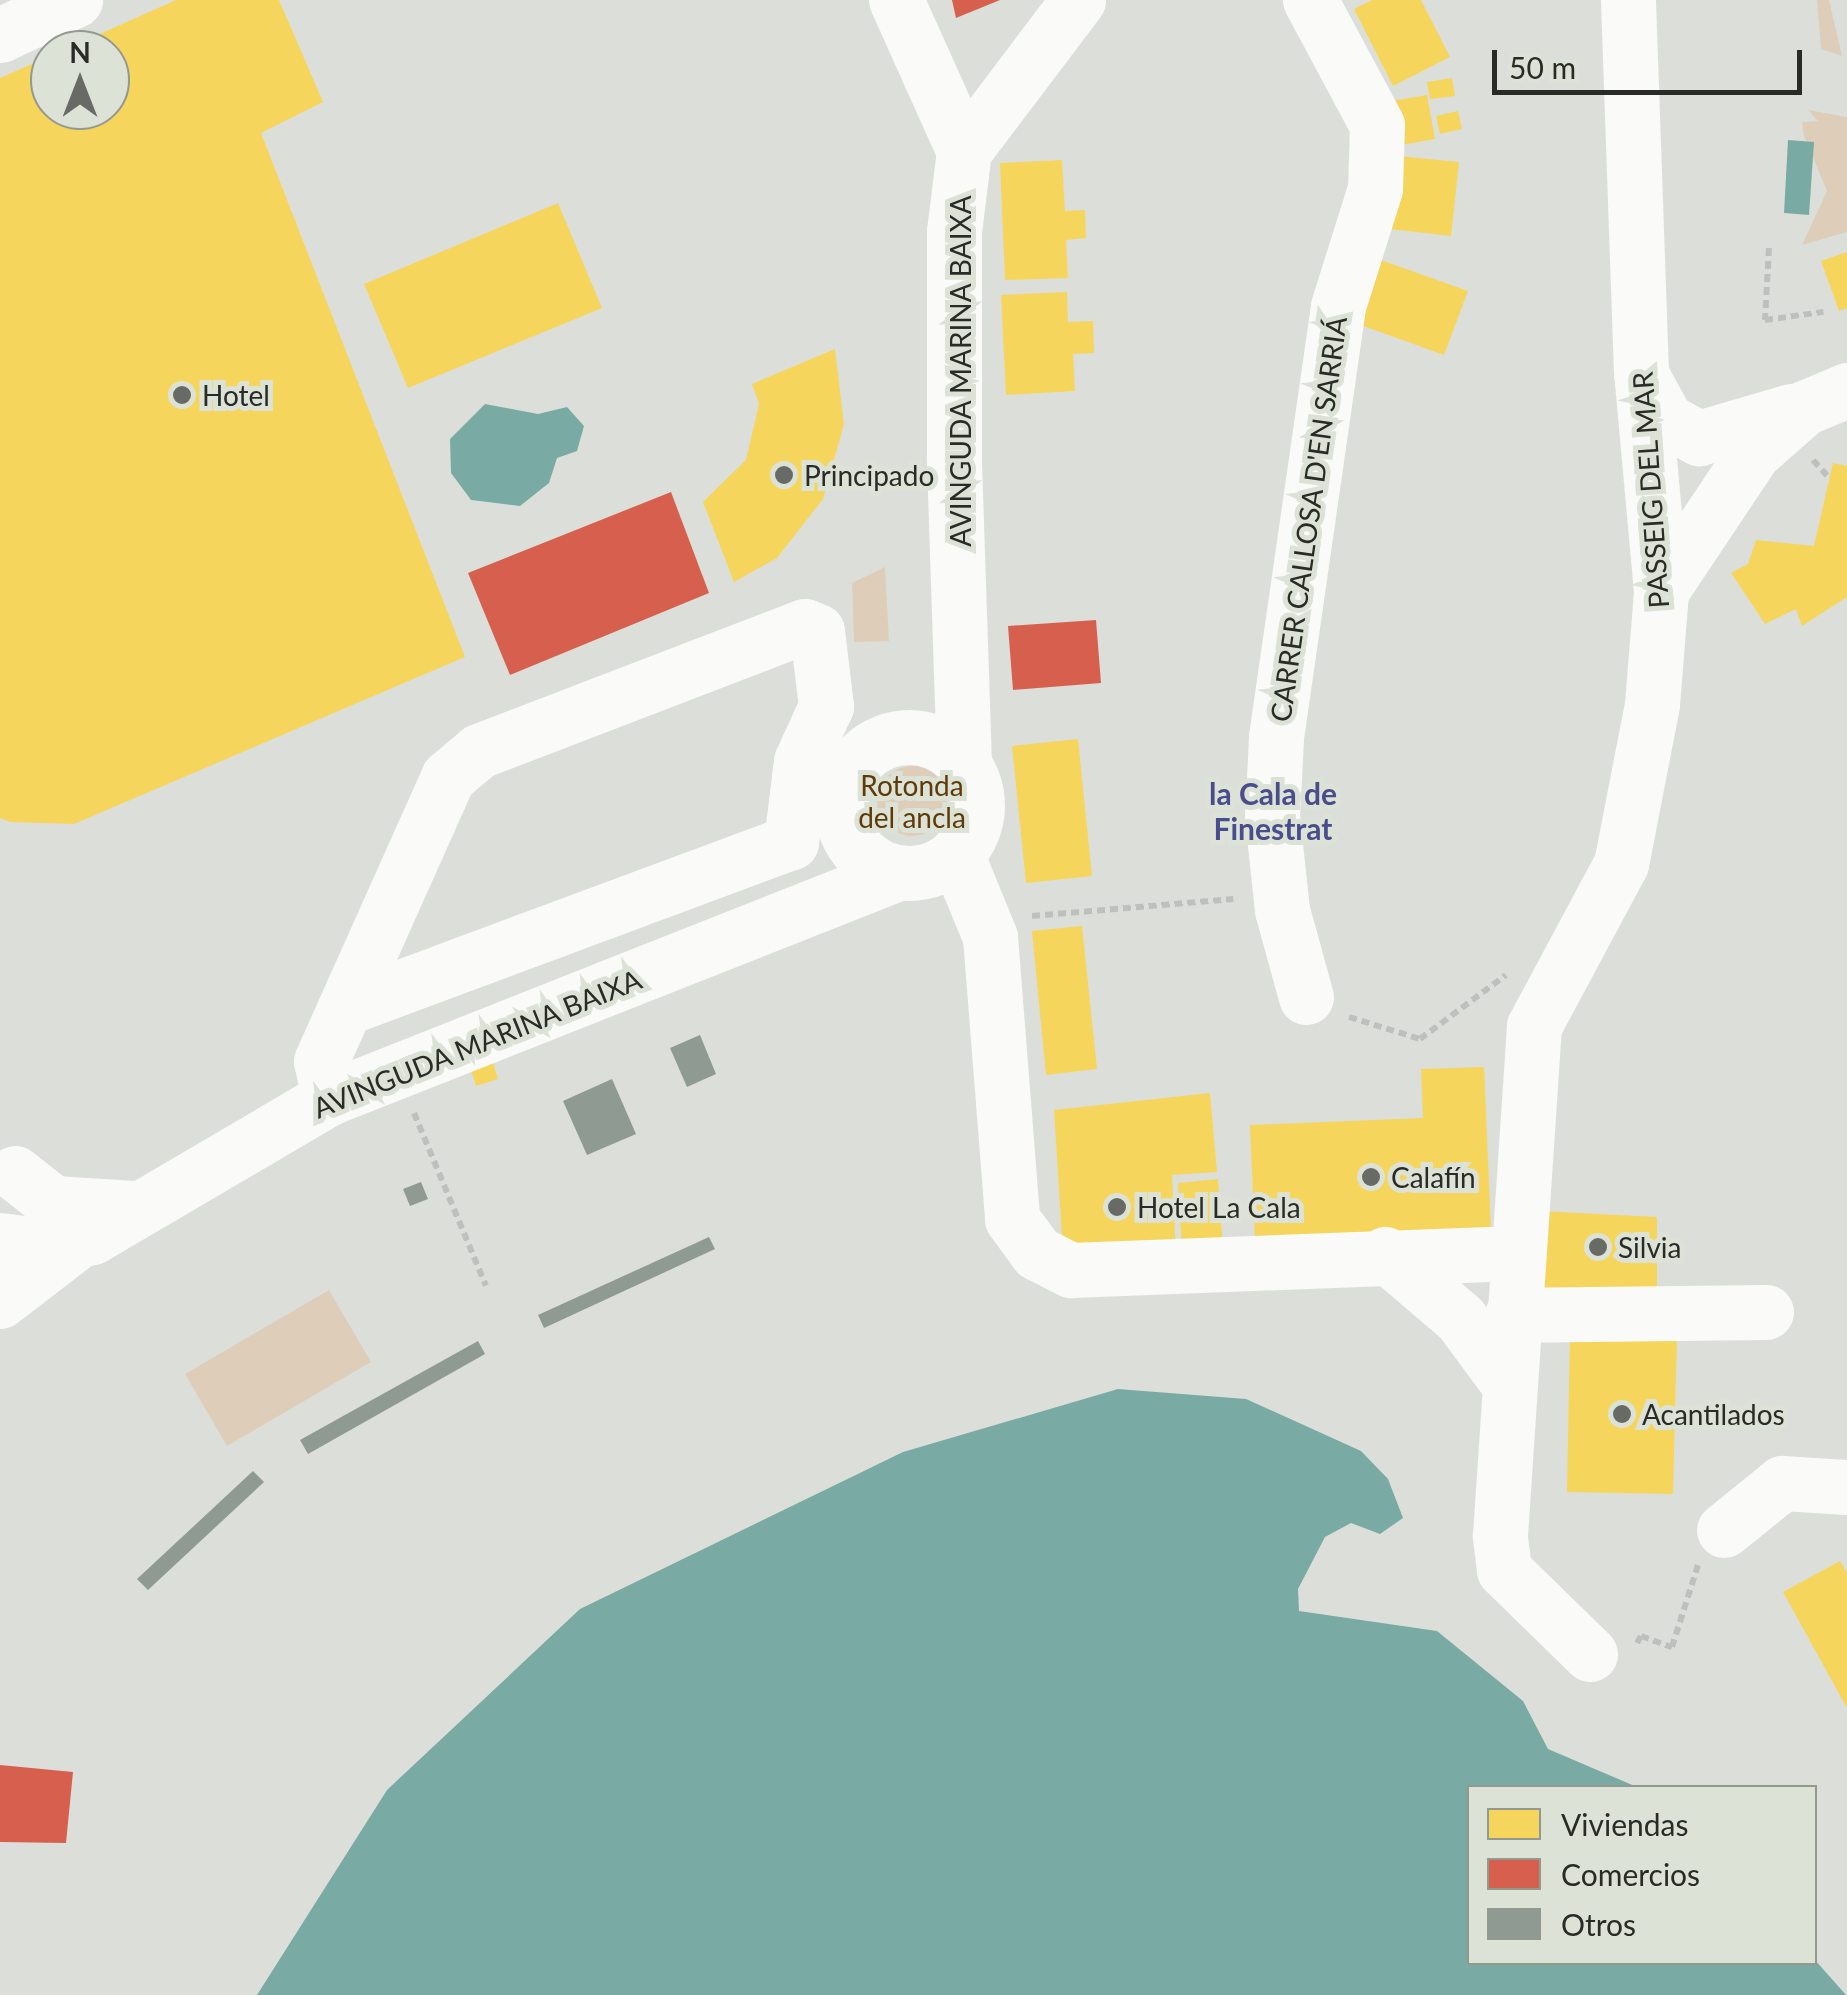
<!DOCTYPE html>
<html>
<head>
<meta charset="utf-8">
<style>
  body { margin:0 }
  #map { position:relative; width:1847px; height:1995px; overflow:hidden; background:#dcdfd9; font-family:Lato,sans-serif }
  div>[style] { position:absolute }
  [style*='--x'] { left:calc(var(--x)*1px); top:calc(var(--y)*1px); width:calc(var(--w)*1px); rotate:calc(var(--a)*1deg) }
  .green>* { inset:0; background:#deceb9 }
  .round { border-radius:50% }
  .water>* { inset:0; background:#7aaaa4 }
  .homes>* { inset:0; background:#f6d55c }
  .shops>* { inset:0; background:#d6604d }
  .building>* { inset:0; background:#8e9a92 }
  .path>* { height:6px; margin-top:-3px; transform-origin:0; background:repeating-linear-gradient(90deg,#bdc0bd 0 8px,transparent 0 13px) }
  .minor>* { height:55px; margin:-27.5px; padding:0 27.5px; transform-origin:27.5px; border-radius:27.5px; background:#fafaf9 }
  .minor>.ring { margin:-27.5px; padding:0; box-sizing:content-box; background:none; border:55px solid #fafaf9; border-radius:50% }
  .dots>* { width:28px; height:28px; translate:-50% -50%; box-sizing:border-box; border:5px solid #dce2d6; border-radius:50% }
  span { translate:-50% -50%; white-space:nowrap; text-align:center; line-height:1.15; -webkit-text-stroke:10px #dce2d6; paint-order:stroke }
  .street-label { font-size:28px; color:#282b26 }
  .poi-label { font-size:28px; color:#282b26 }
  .left { translate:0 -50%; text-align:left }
  .park-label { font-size:28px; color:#5e3a07 }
  .neighbourhood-label { font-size:30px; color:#4a4d8b; font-weight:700 }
  .legend { position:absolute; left:1467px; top:1785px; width:350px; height:180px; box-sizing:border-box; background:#dce2d6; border:2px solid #949990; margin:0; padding:12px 18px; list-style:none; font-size:30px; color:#282b26 }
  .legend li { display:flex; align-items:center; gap:20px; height:50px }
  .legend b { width:50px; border:2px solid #949990 }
  .north { position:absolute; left:30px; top:30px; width:100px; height:100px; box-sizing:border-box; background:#dce2d6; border:2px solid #949990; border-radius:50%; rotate:0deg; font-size:28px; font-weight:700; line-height:40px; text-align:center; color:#282b26 }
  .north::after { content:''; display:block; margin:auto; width:35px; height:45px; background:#676a65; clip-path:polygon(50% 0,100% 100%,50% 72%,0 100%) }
  .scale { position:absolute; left:1492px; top:50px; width:310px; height:45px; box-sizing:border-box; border:5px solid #282b26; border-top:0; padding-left:12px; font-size:30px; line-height:35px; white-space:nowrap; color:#282b26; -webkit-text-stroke:8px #dce2d6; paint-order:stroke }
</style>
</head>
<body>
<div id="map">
  <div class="green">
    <i style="clip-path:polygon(1817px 0,1829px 0,1842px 56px,1821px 49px)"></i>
    <i style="clip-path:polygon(1808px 110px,1847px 117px,1847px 232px,1802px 245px,1827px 191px,1804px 136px,1802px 122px,1818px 121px)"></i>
    <i style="clip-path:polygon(885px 567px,889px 641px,854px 642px,852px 583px)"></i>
    <i class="round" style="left:877px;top:766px;width:70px;height:70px"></i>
    <i style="clip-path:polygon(329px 1290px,371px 1362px,227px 1446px,185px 1374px)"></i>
  </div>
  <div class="water">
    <i style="clip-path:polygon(1788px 140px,1814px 142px,1809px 215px,1784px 213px)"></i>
    <i style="clip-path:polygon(485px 404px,538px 414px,567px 407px,584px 426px,577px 451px,557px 458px,549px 483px,520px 506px,471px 500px,451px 473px,450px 439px)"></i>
    <i style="clip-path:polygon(1118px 1389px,1246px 1399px,1361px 1451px,1388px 1479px,1403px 1518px,1380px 1534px,1351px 1523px,1325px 1537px,1298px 1589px,1299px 1611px,1437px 1631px,1523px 1701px,1548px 1749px,1637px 1787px,1470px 1788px,1470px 1962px,1815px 1960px,1846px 1995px,257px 1995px,387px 1790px,580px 1609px,903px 1452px)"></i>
  </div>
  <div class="homes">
    <i style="clip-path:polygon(176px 0,279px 0,323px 102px,261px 133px,465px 657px,74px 824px,10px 822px,0 818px,0 78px,50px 56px,50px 110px,110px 110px,110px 50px,64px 50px)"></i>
    <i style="clip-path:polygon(1372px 0,1421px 0,1450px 57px,1393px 86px,1354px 9px)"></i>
    <i style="clip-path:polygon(1452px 78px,1455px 96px,1430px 99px,1427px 82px)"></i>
    <i style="clip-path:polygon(1427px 95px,1435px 139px,1400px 145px,1392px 101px)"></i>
    <i style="clip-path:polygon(1458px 111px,1462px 129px,1440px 134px,1436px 116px)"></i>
    <i style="clip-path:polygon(1398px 156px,1459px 162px,1451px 236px,1390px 229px)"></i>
    <i style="clip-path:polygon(1062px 160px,1065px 211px,1085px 210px,1086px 238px,1066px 240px,1068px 278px,1005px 280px,1000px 163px)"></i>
    <i style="clip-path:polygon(558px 203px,602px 308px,408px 388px,364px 284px)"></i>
    <i style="clip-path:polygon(1847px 252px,1847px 308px,1839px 311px,1821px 261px)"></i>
    <i style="clip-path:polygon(1378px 259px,1468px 291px,1444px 355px,1355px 323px)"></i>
    <i style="clip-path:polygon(1067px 292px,1068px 322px,1093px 321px,1094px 353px,1073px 354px,1075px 391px,1006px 395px,1001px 295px)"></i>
    <i style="clip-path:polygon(835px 349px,844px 424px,823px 499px,777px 558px,734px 582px,703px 502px,746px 460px,759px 404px,752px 384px)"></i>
    <i style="clip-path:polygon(1833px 463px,1847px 466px,1847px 597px,1802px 626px,1796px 609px,1765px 624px,1731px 573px,1748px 564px,1756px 540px,1814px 546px)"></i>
    <i style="clip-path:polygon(1078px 739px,1092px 876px,1026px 883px,1012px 746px)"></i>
    <i style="clip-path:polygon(1082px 926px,1097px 1069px,1046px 1075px,1032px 931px)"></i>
    <i style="clip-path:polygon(491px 1056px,498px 1079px,476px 1086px,469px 1063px)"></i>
    <i style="clip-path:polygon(1484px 1067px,1491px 1230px,1255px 1240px,1250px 1125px,1423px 1118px,1421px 1069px)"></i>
    <i style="clip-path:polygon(1210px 1093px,1217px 1172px,1172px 1175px,1176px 1253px,1087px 1257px,1062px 1238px,1054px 1110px)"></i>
    <i style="clip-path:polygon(1218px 1179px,1223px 1250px,1182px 1253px,1178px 1183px)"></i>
    <i style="clip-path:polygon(1541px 1211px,1657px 1217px,1657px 1304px,1559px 1304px,1536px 1277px)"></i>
    <i style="clip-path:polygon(1570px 1333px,1677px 1335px,1673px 1494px,1567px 1492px)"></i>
    <i style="clip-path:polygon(1840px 1561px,1847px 1573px,1847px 1708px,1783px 1592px)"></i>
  </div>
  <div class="shops">
    <i style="clip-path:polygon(952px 0,1000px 0,956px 18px)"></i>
    <i style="clip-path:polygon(671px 492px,709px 593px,510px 675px,468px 573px)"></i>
    <i style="clip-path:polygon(1096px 620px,1101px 683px,1013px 690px,1008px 626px)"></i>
    <i style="clip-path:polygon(0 1765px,73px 1772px,66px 1843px,0 1842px)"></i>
  </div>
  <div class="building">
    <i style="clip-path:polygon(700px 1035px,716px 1074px,687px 1087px,670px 1048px)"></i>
    <i style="clip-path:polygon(612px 1079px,636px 1134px,587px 1155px,563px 1101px)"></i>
    <i style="clip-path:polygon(421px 1182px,428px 1199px,410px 1206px,403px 1189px)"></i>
    <i style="clip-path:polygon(709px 1237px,715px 1249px,544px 1328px,538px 1315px)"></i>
    <i style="clip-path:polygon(478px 1341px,485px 1354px,308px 1454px,300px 1440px)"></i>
    <i style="clip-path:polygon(253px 1471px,264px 1482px,148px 1590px,137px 1579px)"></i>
  </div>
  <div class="path">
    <i style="--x:1769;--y:248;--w:72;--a:93.2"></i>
    <i style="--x:1765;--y:320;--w:59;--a:-7.9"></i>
    <i style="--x:1813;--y:460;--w:24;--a:48"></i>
    <i style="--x:1032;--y:916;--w:202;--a:-4.8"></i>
    <i style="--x:1349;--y:1017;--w:74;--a:17.2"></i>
    <i style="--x:1420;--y:1039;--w:107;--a:-36.7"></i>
    <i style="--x:414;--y:1113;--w:187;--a:67.4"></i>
    <i style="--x:1637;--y:1643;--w:8;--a:-60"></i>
    <i style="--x:1641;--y:1636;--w:33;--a:20"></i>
    <i style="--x:1672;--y:1647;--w:86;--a:-72.4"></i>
  </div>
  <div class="minor">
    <i style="--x:896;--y:0;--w:166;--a:65.8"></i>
    <i style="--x:0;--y:35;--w:83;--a:-25"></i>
    <i style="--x:1642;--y:376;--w:50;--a:61.4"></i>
    <i style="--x:1666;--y:420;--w:38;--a:29"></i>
    <i style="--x:1699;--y:438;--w:96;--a:-16.4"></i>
    <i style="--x:1661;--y:591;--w:166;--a:-56.3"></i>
    <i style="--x:1753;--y:453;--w:68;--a:-41.4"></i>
    <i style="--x:1804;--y:408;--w:47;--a:-22.7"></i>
    <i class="ring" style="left:841px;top:737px;width:81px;height:81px"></i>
    <i style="--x:964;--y:764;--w:306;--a:-91.9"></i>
    <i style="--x:954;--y:458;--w:227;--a:-90"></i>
    <i style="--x:954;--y:231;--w:81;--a:-82.9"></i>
    <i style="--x:964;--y:151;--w:189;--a:-52.9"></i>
    <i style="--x:956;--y:854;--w:90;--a:67.7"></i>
    <i style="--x:990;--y:937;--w:283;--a:85.5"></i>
    <i style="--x:1012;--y:1219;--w:42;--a:53.7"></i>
    <i style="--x:1037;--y:1253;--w:38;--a:27"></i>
    <i style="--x:1071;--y:1270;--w:444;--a:-2.2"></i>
    <i style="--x:1306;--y:997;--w:90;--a:-105.4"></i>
    <i style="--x:1282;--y:910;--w:94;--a:-96.1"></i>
    <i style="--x:1272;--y:817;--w:80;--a:-87.1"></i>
    <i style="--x:1276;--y:737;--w:435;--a:-81.8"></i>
    <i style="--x:1338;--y:306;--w:123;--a:-72.5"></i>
    <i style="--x:1375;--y:189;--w:64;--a:-88.2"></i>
    <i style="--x:1377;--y:125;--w:142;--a:-118.2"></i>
    <i style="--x:329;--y:1098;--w:38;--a:-102"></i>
    <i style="--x:321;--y:1061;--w:311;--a:-65.9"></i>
    <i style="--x:448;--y:777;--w:40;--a:-40"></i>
    <i style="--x:479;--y:751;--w:349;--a:-21"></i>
    <i style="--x:805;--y:626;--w:13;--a:23"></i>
    <i style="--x:817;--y:631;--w:76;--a:83.2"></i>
    <i style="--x:826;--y:706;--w:60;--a:114.4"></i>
    <i style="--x:801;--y:761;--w:82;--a:97"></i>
    <i style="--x:791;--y:842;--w:476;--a:159.6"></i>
    <i style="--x:15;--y:1173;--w:48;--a:38.3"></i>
    <i style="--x:53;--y:1203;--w:81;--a:3.5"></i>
    <i style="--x:0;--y:1240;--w:47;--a:7.3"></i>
    <i style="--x:47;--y:1246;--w:46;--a:-11.3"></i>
    <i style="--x:92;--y:1237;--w:275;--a:-30.4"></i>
    <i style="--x:329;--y:1098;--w:612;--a:-21.58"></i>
    <i style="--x:1385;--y:1254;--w:99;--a:40.5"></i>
    <i style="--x:1460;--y:1318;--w:81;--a:53.6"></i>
    <i style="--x:0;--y:1301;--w:93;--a:-37.6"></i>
    <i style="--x:1512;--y:1315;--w:254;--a:-0.7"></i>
    <i style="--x:1724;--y:1530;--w:75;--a:-39"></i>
    <i style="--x:1782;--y:1483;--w:65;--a:3.5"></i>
    <i style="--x:1590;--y:1654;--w:120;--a:-135.7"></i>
    <i style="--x:1504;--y:1570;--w:35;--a:-97"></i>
    <i style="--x:1500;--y:1535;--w:510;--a:-86.18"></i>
    <i style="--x:1534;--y:1026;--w:184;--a:-61.8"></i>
    <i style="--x:1621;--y:864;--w:163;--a:-79"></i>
    <i style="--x:1652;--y:704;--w:113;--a:-85.4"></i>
    <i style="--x:1661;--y:591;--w:219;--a:-95.2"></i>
    <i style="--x:1641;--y:373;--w:373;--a:-92"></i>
  </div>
  <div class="dots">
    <i style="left:182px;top:395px;background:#676a65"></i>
    <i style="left:784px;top:475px;background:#676a65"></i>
    <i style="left:1371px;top:1177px;background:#676a65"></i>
    <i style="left:1117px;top:1207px;background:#676a65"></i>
    <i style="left:1598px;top:1247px;background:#676a65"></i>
    <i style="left:1622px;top:1414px;background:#676a65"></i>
  </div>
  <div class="street-label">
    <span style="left:960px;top:371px;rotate:-90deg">AVINGUDA MARINA BAIXA</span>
    <span style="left:1650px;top:490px;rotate:-94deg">PASSEIG DEL MAR</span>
    <span style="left:1308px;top:519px;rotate:-82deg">CARRER CALLOSA D'EN SARRIÁ</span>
    <span style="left:477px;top:1043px;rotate:-22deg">AVINGUDA MARINA BAIXA</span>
  </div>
  <div class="poi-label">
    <span class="left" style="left:202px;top:395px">Hotel</span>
    <span class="left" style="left:804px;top:475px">Principado</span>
    <span class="left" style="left:1391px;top:1177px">Calafín</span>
    <span class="left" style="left:1137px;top:1207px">Hotel La Cala</span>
    <span class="left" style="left:1618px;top:1247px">Silvia</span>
    <span class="left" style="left:1642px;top:1414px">Acantilados</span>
  </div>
  <div class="park-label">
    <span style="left:912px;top:801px">Rotonda<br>del ancla</span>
  </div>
  <div class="neighbourhood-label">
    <span style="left:1273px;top:810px">la Cala de<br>Finestrat</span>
  </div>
  <ul class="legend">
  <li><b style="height:28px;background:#f6d55c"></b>Viviendas</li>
  <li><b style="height:28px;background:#d6604d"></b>Comercios</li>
  <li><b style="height:28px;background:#8e9a92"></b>Otros</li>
  </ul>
  <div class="north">N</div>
  <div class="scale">50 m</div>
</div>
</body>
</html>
